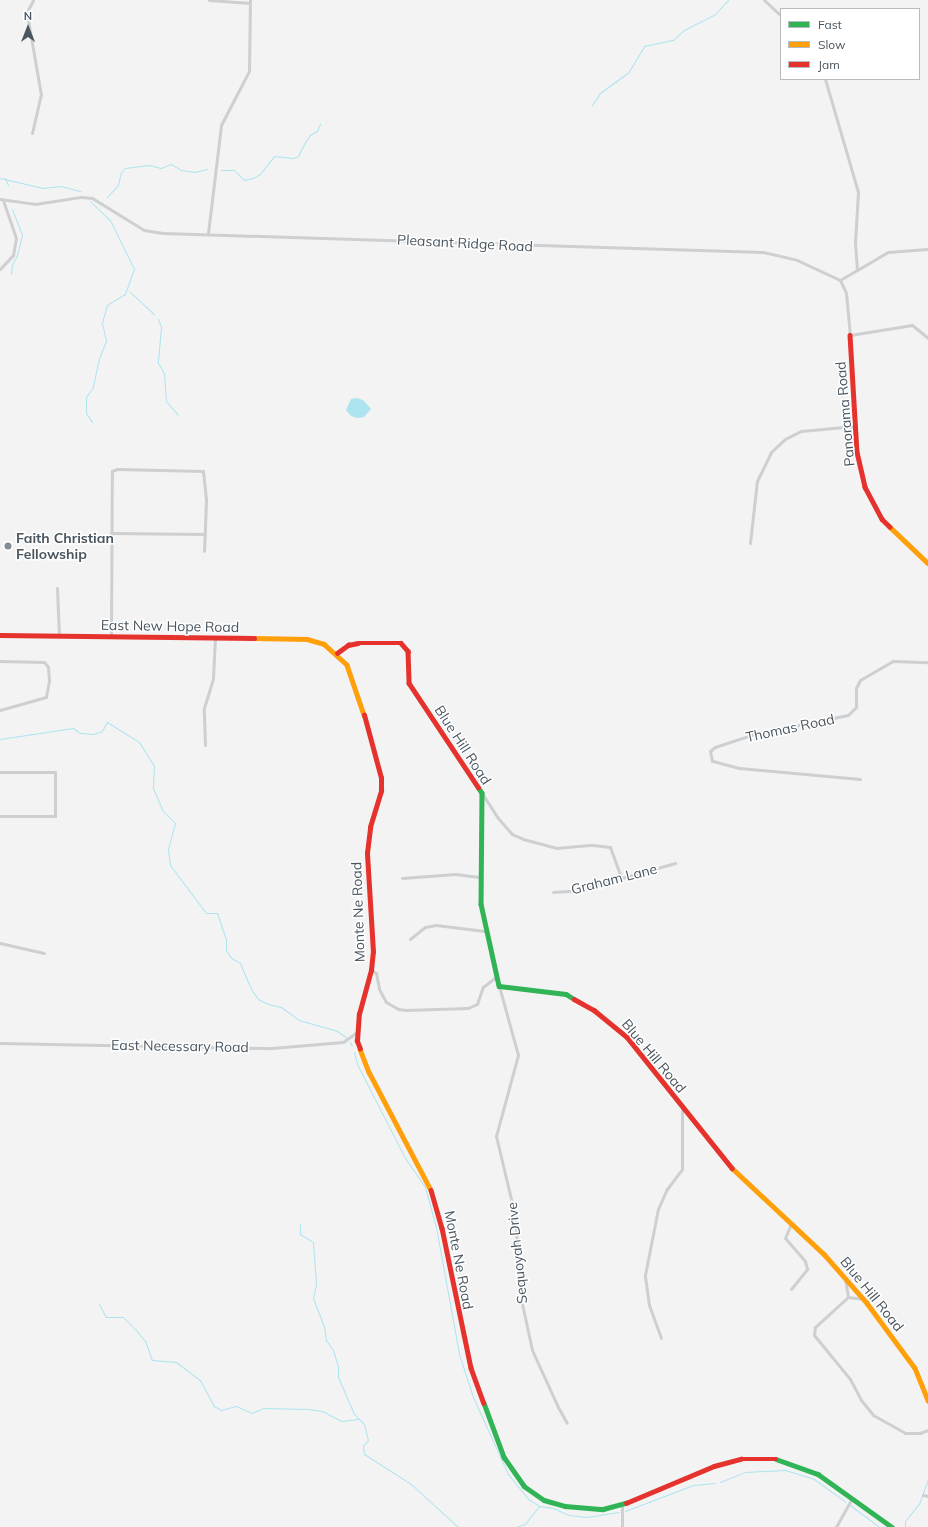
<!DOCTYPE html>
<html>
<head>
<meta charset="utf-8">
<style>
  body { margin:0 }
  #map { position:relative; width:928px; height:1527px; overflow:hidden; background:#f3f3f3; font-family:Mulish,sans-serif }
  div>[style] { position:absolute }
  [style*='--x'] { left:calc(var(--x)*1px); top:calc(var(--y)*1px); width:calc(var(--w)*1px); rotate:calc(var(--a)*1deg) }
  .water>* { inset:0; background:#ade4ef }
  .stream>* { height:1px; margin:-0.5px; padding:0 0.5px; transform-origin:0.5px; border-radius:0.5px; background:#ade4ef }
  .street>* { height:3px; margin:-1.5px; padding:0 1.5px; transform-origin:1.5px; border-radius:1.5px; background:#cdcfd1 }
  .fast>* { height:4.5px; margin:-2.25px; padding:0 2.25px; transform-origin:2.25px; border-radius:2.25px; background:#30b455 }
  .slow>* { height:4.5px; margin:-2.25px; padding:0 2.25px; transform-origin:2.25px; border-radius:2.25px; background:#ff9f0a }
  .jam>* { height:4.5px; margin:-2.25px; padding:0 2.25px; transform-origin:2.25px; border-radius:2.25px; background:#e5322d }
  .dots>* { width:11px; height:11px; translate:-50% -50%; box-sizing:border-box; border:2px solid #fff; border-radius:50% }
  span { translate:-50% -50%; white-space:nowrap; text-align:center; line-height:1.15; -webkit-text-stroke:3px #fff; paint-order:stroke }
  .street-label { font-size:14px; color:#495660 }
  .poi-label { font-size:14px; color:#495660; font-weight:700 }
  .left { translate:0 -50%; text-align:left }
  .legend { position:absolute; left:780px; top:8px; width:140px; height:72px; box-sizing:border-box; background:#fff; border:1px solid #b6bbbf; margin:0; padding:5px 7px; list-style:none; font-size:12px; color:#495660 }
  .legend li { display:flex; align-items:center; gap:8px; height:20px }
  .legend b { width:20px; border:1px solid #b6bbbf }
  .north { position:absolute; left:8px; top:8px; width:40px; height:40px; -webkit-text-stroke:3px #fff; paint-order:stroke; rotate:0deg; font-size:11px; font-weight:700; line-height:16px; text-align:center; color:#495660 }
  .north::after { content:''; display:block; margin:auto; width:14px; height:18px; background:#495660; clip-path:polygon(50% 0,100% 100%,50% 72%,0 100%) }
</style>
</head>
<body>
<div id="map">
  <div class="water">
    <i style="clip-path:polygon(358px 398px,364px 401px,371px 409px,364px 417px,358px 418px,351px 416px,346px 410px,351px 399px)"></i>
  </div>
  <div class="stream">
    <i style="--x:592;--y:105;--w:14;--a:-56"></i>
    <i style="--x:600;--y:93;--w:34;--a:-36"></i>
    <i style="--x:628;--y:73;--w:31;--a:-59"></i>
    <i style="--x:644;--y:46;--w:30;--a:-12"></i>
    <i style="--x:673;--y:40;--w:15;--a:-42"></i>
    <i style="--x:684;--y:30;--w:35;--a:-27"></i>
    <i style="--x:715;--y:14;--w:19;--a:-47"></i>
    <i style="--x:221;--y:170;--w:13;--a:0"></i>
    <i style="--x:234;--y:170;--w:14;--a:45"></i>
    <i style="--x:244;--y:180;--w:9;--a:-13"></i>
    <i style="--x:253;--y:178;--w:8;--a:-30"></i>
    <i style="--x:260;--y:174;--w:23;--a:-52"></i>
    <i style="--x:274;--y:156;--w:19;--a:6"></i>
    <i style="--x:293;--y:158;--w:5;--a:-22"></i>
    <i style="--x:298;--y:156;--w:16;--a:-63"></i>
    <i style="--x:305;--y:142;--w:9;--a:-54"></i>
    <i style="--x:310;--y:135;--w:8;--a:-30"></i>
    <i style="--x:317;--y:131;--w:8;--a:-67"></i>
    <i style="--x:0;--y:178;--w:44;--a:13.1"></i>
    <i style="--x:43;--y:188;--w:18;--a:-6"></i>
    <i style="--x:61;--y:186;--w:20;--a:15"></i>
    <i style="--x:5;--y:178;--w:8;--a:67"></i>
    <i style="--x:107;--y:197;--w:16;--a:-47"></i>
    <i style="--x:118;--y:185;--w:13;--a:-77"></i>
    <i style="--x:121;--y:172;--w:6;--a:-45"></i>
    <i style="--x:125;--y:168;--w:24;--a:-7"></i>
    <i style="--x:149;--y:165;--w:12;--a:14"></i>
    <i style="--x:161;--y:168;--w:11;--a:-22"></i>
    <i style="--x:171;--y:164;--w:12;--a:31"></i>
    <i style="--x:181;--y:170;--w:14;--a:8"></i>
    <i style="--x:195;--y:172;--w:12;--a:-14"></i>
    <i style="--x:90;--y:201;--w:28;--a:44"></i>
    <i style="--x:110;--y:220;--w:55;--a:63.9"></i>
    <i style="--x:134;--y:269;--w:27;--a:110"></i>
    <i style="--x:125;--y:294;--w:21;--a:149"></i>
    <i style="--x:107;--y:305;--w:19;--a:106"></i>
    <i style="--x:102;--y:323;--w:18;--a:77"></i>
    <i style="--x:106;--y:341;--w:18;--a:112"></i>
    <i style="--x:99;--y:358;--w:30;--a:102"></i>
    <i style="--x:93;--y:387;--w:12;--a:125"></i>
    <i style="--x:86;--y:397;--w:16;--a:90"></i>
    <i style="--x:86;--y:413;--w:11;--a:56"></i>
    <i style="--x:11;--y:274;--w:9;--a:-84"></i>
    <i style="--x:12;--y:265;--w:11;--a:-63"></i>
    <i style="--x:17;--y:255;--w:21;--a:-76"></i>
    <i style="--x:22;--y:235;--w:28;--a:-111"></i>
    <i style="--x:129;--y:291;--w:34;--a:43"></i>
    <i style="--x:158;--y:319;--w:9;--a:69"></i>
    <i style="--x:161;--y:327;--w:36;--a:95"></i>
    <i style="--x:158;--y:363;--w:12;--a:59"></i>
    <i style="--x:164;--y:373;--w:28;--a:86"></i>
    <i style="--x:166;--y:401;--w:18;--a:49"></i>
    <i style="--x:0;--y:739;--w:74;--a:-8.6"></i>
    <i style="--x:73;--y:728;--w:9;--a:36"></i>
    <i style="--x:80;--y:733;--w:13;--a:4"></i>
    <i style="--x:93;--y:734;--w:9;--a:-18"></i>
    <i style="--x:102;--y:731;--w:10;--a:-61"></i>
    <i style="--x:107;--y:722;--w:38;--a:32"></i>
    <i style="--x:139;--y:742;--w:28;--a:58"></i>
    <i style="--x:154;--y:766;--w:22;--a:93"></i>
    <i style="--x:153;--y:788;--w:25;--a:67"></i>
    <i style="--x:163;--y:811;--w:17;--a:45"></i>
    <i style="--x:175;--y:823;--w:28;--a:105"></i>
    <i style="--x:168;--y:850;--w:15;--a:82"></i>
    <i style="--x:170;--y:865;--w:60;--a:53.1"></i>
    <i style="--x:206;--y:913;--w:11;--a:0"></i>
    <i style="--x:217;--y:913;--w:28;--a:71"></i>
    <i style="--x:226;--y:939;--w:11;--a:90"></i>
    <i style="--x:226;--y:950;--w:9;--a:58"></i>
    <i style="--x:231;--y:958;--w:10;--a:29"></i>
    <i style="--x:240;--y:963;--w:28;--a:67"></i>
    <i style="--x:251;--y:989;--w:12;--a:55"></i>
    <i style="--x:258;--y:999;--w:11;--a:27"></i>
    <i style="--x:268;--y:1004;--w:13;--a:13"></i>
    <i style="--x:281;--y:1007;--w:22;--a:36"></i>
    <i style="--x:299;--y:1020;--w:40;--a:16"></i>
    <i style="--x:337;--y:1031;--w:12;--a:35"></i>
    <i style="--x:350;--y:1042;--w:4;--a:63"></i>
    <i style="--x:354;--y:1052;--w:12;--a:76"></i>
    <i style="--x:357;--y:1064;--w:106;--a:62.9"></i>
    <i style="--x:405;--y:1158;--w:35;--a:55"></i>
    <i style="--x:425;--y:1187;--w:41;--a:74.6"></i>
    <i style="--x:436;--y:1227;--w:129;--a:79.7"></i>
    <i style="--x:459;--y:1354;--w:45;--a:72"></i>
    <i style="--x:473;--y:1397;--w:85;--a:65.6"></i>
    <i style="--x:508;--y:1474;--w:32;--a:51"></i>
    <i style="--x:528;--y:1499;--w:13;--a:32"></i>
    <i style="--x:539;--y:1506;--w:14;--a:8"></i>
    <i style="--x:553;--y:1508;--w:17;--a:24"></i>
    <i style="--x:569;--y:1515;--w:18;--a:6"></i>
    <i style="--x:587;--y:1517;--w:32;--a:-9"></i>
    <i style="--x:300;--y:1224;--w:10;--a:90"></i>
    <i style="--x:300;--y:1234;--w:15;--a:32"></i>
    <i style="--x:313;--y:1242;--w:42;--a:85.9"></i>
    <i style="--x:316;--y:1284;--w:14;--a:102"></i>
    <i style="--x:313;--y:1298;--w:30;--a:69"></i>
    <i style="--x:324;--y:1326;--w:14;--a:82"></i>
    <i style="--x:326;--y:1340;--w:12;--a:55"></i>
    <i style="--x:333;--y:1350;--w:17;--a:73"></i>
    <i style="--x:338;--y:1366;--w:11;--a:90"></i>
    <i style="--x:338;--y:1377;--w:40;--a:66.6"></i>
    <i style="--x:354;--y:1414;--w:14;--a:45"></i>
    <i style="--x:364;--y:1424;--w:16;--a:76"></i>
    <i style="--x:368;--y:1440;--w:8;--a:130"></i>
    <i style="--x:363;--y:1446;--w:8;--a:83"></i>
    <i style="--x:364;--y:1454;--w:56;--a:32.6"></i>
    <i style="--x:411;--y:1484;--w:64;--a:42.5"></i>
    <i style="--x:99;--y:1304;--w:15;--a:62"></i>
    <i style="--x:106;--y:1317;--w:17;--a:0"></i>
    <i style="--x:123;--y:1317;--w:17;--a:45"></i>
    <i style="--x:135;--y:1329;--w:16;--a:50"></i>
    <i style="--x:145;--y:1341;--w:20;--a:70"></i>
    <i style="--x:152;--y:1360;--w:24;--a:5"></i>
    <i style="--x:176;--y:1362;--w:30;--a:37"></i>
    <i style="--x:200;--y:1380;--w:30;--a:62"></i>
    <i style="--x:214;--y:1406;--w:8;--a:30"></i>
    <i style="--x:221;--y:1410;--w:16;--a:-15"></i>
    <i style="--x:236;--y:1406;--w:17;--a:24"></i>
    <i style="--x:252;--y:1413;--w:12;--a:-24"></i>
    <i style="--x:263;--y:1408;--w:45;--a:1.3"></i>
    <i style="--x:308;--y:1409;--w:14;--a:8"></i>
    <i style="--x:322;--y:1411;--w:22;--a:27"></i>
    <i style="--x:342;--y:1421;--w:16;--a:-7"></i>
    <i style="--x:720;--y:1482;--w:27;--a:-22"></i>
    <i style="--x:745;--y:1472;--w:40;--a:-2.9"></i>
    <i style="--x:785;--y:1470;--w:30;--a:17"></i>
    <i style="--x:814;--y:1479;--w:39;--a:36"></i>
    <i style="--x:850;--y:1505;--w:36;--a:37"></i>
    <i style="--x:625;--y:1511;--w:73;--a:-20.9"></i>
    <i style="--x:693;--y:1485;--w:22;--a:-5"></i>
    <i style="--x:516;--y:1527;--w:9;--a:-18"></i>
    <i style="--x:525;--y:1524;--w:23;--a:-52"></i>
    <i style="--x:905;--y:1527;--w:6;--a:-90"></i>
    <i style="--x:905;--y:1521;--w:22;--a:-51"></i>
    <i style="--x:919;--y:1504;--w:27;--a:-70"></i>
  </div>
  <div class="street">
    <i style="--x:209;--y:0;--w:41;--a:4.2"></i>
    <i style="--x:764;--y:0;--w:23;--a:43"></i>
    <i style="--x:825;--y:79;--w:118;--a:73.7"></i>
    <i style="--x:858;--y:192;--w:50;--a:93.4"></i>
    <i style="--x:855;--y:242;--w:28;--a:86"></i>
    <i style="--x:32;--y:133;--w:39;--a:-77"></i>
    <i style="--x:41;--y:95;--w:76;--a:-99.8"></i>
    <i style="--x:28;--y:20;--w:10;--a:-90"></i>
    <i style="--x:28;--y:10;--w:11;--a:-63"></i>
    <i style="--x:0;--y:199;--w:35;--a:8"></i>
    <i style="--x:35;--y:204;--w:47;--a:-8.7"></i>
    <i style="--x:81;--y:197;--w:11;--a:5"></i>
    <i style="--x:92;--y:198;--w:61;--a:31.6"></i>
    <i style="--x:144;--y:230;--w:19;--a:9"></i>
    <i style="--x:163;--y:233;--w:600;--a:1.81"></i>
    <i style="--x:763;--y:252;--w:35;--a:13"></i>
    <i style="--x:797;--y:260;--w:47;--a:24.9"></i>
    <i style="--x:840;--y:280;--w:56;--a:-30.3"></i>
    <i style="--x:888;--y:252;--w:40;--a:-4.3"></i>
    <i style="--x:208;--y:233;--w:109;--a:-83.1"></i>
    <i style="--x:221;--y:125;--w:61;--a:-62.6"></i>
    <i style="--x:249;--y:71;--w:71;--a:-89.2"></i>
    <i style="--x:0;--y:269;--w:19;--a:-47"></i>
    <i style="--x:13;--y:255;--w:17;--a:-80"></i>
    <i style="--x:16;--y:238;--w:39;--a:-109"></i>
    <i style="--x:840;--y:280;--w:14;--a:65"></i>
    <i style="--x:846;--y:293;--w:42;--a:84.6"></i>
    <i style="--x:850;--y:335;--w:63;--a:-9.2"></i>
    <i style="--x:912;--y:325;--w:21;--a:39"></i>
    <i style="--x:111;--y:533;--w:94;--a:0.6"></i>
    <i style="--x:750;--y:543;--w:62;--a:-83.6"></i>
    <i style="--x:757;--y:481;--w:32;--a:-64"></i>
    <i style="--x:771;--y:452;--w:19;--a:-43"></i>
    <i style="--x:785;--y:439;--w:18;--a:-27"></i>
    <i style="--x:801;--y:431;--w:54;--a:-5.3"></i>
    <i style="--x:57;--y:588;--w:48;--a:87.6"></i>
    <i style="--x:111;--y:636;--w:165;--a:-89.7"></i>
    <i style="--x:112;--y:471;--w:5;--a:-22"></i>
    <i style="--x:117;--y:469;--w:86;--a:1.3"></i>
    <i style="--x:203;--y:471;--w:29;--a:84"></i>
    <i style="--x:206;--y:500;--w:51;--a:92.2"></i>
    <i style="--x:0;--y:661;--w:44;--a:1.3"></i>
    <i style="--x:44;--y:662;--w:6;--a:51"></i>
    <i style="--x:48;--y:667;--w:14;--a:86"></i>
    <i style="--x:49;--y:681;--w:16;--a:101"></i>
    <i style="--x:46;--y:697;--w:48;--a:164.2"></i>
    <i style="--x:205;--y:745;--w:37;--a:-92"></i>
    <i style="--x:204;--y:708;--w:31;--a:-73"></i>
    <i style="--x:213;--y:678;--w:41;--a:-87.2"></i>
    <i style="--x:0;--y:772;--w:55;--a:0"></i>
    <i style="--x:55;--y:772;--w:44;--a:90"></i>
    <i style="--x:55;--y:816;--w:55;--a:180"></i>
    <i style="--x:860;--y:779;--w:121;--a:-174.8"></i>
    <i style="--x:739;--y:768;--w:28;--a:-165"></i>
    <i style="--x:712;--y:761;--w:10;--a:-101"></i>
    <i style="--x:710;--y:751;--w:6;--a:-39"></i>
    <i style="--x:715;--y:747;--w:41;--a:-18.4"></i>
    <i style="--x:754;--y:734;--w:96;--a:-11.4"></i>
    <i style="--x:848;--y:715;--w:11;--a:-45"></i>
    <i style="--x:856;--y:707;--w:19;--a:-90"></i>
    <i style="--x:856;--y:688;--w:9;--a:-63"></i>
    <i style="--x:860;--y:680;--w:38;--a:-30"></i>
    <i style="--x:893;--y:661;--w:35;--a:2"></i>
    <i style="--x:483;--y:795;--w:27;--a:57"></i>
    <i style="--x:498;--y:818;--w:21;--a:49"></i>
    <i style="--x:512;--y:834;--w:12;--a:24"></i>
    <i style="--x:523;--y:839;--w:34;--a:15"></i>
    <i style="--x:556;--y:848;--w:37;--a:-5"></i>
    <i style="--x:593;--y:845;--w:17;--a:7"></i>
    <i style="--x:610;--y:847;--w:32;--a:70"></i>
    <i style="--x:402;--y:878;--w:53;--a:-4.3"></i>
    <i style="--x:455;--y:874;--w:26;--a:7"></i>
    <i style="--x:553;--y:892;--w:26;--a:-4"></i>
    <i style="--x:579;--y:890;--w:100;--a:-15.7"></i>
    <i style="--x:410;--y:939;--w:19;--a:-39"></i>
    <i style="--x:425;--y:927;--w:11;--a:-10"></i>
    <i style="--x:436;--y:925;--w:49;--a:7"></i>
    <i style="--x:0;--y:943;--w:45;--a:12.8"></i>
    <i style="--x:371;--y:970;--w:6;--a:31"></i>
    <i style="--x:376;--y:973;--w:16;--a:79"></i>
    <i style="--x:379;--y:989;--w:15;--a:62"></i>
    <i style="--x:386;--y:1002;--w:14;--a:30"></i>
    <i style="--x:398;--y:1009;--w:8;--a:7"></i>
    <i style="--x:406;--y:1010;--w:62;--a:-1.8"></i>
    <i style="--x:468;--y:1008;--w:10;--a:-24"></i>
    <i style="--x:477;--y:1004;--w:18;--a:-71"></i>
    <i style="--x:483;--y:987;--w:16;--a:-38"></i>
    <i style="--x:499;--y:986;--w:72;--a:74.6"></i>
    <i style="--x:518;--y:1055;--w:84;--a:105.2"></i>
    <i style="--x:496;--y:1136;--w:82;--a:76.6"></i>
    <i style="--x:515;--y:1216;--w:83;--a:85.9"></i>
    <i style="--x:521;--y:1299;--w:52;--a:77.8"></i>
    <i style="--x:532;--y:1350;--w:63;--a:65.5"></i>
    <i style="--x:558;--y:1407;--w:18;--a:61"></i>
    <i style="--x:0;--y:1043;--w:272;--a:1.1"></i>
    <i style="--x:272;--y:1048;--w:71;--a:-4.8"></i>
    <i style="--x:343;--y:1042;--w:16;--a:-35"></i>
    <i style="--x:845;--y:1278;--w:19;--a:81"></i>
    <i style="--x:848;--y:1297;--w:45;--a:137.7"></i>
    <i style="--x:815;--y:1327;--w:8;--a:97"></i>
    <i style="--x:814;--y:1335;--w:57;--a:50.7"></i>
    <i style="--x:850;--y:1379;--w:24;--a:62"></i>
    <i style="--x:861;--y:1400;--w:19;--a:51"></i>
    <i style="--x:873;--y:1415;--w:37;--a:29"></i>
    <i style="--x:905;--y:1433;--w:15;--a:0"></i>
    <i style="--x:920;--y:1433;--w:9;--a:-21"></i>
    <i style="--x:791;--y:1289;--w:26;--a:-51"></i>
    <i style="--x:807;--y:1269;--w:8;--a:-104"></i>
    <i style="--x:805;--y:1261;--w:30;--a:-131"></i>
    <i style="--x:785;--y:1238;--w:15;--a:-67"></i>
    <i style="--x:848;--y:1297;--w:16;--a:7"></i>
    <i style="--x:661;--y:1338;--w:35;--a:-110"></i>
    <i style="--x:649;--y:1305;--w:30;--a:-98"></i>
    <i style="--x:645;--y:1275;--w:67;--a:-78.9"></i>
    <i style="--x:658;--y:1209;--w:22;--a:-66"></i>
    <i style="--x:667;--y:1189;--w:25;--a:-53"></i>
    <i style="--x:682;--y:1169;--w:62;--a:-90"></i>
    <i style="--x:923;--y:1495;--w:5;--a:11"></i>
    <i style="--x:622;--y:1505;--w:22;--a:90"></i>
    <i style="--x:836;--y:1527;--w:33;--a:-61"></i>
  </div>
  <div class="fast">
    <i style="--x:478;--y:787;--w:7;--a:56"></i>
    <i style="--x:482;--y:793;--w:111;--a:90.5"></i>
    <i style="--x:481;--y:904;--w:84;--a:77.6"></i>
    <i style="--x:499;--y:986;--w:67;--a:6.8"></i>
    <i style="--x:566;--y:994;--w:9;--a:32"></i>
    <i style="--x:484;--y:1403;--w:58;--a:69.7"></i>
    <i style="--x:504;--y:1457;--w:35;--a:55"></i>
    <i style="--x:524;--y:1486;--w:24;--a:35"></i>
    <i style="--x:544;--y:1500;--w:22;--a:16"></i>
    <i style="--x:565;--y:1506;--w:38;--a:5"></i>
    <i style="--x:603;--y:1509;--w:24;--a:-15"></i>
    <i style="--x:776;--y:1459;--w:45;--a:19.7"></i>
    <i style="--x:818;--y:1474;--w:91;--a:35.6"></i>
  </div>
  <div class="slow">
    <i style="--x:890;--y:527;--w:52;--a:43.5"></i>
    <i style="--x:254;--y:638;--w:53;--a:1.1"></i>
    <i style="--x:307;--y:639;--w:18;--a:16"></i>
    <i style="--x:324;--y:644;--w:31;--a:42"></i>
    <i style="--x:347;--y:665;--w:53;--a:71.2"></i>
    <i style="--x:360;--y:1049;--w:25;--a:69"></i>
    <i style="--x:369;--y:1072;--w:133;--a:62.3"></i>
    <i style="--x:732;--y:1168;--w:126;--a:43.1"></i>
    <i style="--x:824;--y:1254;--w:65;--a:48.7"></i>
    <i style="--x:867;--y:1303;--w:81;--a:53.6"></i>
    <i style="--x:915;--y:1368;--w:35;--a:68"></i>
  </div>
  <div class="jam">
    <i style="--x:850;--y:335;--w:117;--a:86.6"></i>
    <i style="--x:857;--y:452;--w:36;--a:77"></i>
    <i style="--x:865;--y:487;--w:36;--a:62"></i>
    <i style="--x:882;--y:519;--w:11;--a:45"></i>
    <i style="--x:0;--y:635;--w:254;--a:0.7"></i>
    <i style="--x:337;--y:653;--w:14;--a:-36"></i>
    <i style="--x:348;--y:645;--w:10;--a:-11"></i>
    <i style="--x:358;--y:643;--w:43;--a:0"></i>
    <i style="--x:401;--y:643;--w:11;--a:49"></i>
    <i style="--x:408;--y:651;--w:32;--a:88"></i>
    <i style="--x:409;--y:683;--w:125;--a:56.4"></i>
    <i style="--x:574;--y:999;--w:23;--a:29"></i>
    <i style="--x:594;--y:1010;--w:43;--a:39.3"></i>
    <i style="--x:627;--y:1037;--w:168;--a:51.3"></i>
    <i style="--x:360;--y:1049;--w:9;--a:-111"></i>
    <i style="--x:357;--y:1041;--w:27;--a:-86"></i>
    <i style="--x:359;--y:1014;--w:46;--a:-74.7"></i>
    <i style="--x:371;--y:970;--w:18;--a:-84"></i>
    <i style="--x:373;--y:952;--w:99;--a:-93.5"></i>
    <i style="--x:367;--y:853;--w:26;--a:-83"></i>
    <i style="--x:370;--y:827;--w:38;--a:-73"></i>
    <i style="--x:381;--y:791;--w:13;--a:-90"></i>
    <i style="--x:381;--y:778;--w:65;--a:-105.1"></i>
    <i style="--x:431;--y:1190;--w:40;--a:74"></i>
    <i style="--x:442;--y:1228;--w:143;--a:78.3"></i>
    <i style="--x:471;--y:1368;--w:37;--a:70"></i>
    <i style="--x:626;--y:1503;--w:95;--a:-22.8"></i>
    <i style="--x:714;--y:1466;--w:28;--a:-15"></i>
    <i style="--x:741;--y:1459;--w:35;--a:0"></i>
  </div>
  <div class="dots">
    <i style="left:8px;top:546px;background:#848d93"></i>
  </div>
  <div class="street-label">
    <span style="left:465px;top:243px;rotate:3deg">Pleasant Ridge Road</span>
    <span style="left:845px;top:414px;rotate:-95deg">Panorama Road</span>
    <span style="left:170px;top:626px;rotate:1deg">East New Hope Road</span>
    <span style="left:790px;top:728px;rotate:-12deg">Thomas Road</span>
    <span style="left:463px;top:745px;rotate:57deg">Blue Hill Road</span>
    <span style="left:614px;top:879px;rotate:-14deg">Graham Lane</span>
    <span style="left:358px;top:912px;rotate:-92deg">Monte Ne Road</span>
    <span style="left:180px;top:1046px;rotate:1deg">East Necessary Road</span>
    <span style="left:654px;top:1056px;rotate:50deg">Blue Hill Road</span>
    <span style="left:517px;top:1253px;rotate:-96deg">Sequoyah Drive</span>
    <span style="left:459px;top:1260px;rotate:79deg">Monte Ne Road</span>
    <span style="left:872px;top:1294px;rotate:51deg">Blue Hill Road</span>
  </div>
  <div class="poi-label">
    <span class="left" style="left:16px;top:546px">Faith Christian<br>Fellowship</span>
  </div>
  <ul class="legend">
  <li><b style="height:5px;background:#30b455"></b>Fast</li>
  <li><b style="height:5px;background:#ff9f0a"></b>Slow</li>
  <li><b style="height:5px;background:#e5322d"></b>Jam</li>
  </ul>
  <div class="north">N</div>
</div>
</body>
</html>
